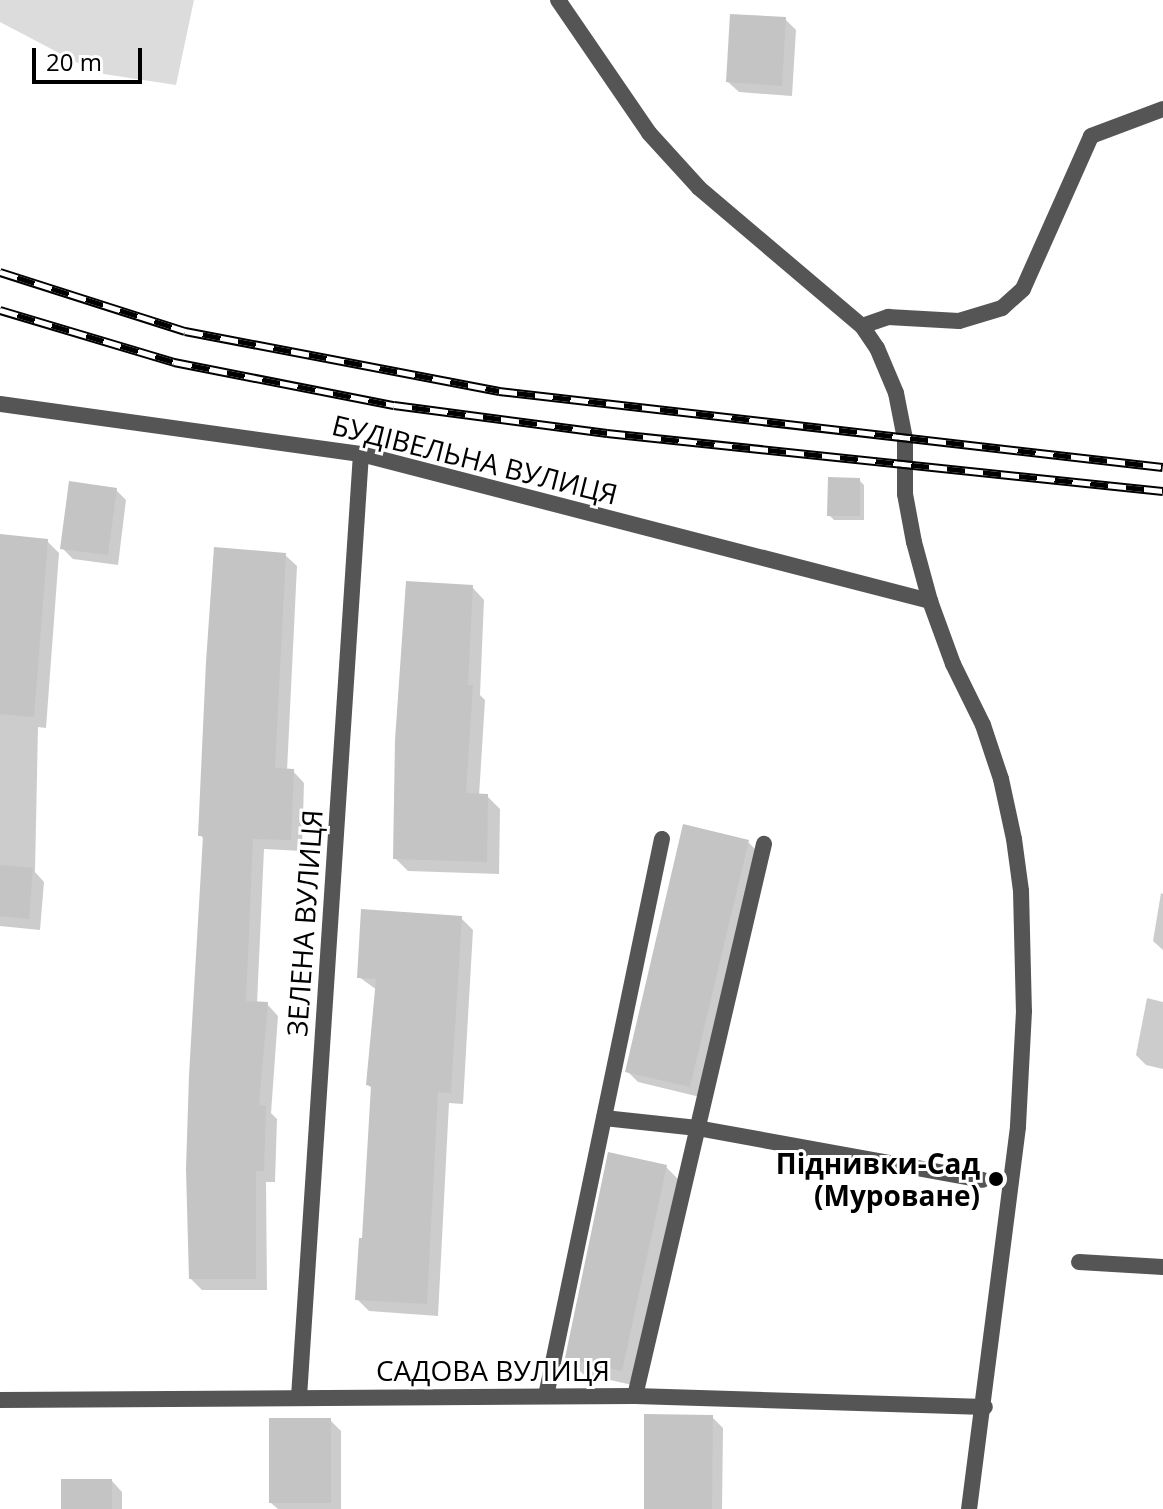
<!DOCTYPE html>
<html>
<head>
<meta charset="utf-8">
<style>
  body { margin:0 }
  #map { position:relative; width:1163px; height:1509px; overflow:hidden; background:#fff; font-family:"Open Sans",sans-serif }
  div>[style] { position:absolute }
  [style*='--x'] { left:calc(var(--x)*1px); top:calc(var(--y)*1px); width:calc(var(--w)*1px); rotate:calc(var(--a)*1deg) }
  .green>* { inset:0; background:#dcdcdc }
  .shadow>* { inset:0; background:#0003 }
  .building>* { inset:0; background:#c4c4c4 }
  .service>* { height:16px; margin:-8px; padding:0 8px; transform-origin:8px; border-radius:8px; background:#555 }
  .minor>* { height:16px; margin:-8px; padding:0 8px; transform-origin:8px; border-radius:8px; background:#555 }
  .tertiary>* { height:16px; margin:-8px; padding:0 8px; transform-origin:8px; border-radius:8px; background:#555 }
  .rail>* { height:9px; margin-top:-4.5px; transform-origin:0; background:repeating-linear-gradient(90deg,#fff 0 18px,#000 0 36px); box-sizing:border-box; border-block:2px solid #000 }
  .dots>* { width:22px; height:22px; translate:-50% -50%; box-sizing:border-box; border:4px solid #fff; border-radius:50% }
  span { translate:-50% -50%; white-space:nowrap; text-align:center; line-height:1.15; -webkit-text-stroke:6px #fff; paint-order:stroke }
  .street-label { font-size:28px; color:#000 }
  .poi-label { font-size:28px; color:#000; font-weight:700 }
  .right { translate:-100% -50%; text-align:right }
  .scale { position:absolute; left:32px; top:48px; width:110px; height:36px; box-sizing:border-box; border:4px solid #000; border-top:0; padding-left:10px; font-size:24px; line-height:28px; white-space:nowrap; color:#000; -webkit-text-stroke:6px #fff; paint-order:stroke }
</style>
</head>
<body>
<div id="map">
  <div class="green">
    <i style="clip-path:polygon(0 0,194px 0,176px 85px,97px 73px,0 22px)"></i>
  </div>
  <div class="shadow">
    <i style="clip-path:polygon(785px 19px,796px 30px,792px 96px,739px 92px,728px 82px)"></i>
    <i style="clip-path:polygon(859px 480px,864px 485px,864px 520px,834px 520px,829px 515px)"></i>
    <i style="clip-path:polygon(116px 490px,126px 500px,118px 565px,73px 559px,62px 548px)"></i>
    <i style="clip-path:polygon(0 536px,47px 541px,59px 553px,46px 728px,38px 727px,35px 872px,44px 882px,40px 930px,0 926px)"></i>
    <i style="clip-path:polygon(285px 555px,297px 566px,287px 771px,293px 771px,304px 783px,302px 851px,264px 849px,257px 1004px,267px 1004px,278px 1016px,271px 1113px,277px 1119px,275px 1182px,266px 1182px,267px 1290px,202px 1290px,191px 1279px,205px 840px,200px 835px)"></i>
    <i style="clip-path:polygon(472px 587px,484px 600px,480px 695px,485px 700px,479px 796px,487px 796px,500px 809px,499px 874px,408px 871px,395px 858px)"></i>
    <i style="clip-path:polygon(748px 842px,759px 853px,700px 1097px,638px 1082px,627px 1071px)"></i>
    <i style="clip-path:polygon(1161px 893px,1163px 894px,1163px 950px,1153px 941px)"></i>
    <i style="clip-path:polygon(461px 918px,473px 930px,463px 1104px,449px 1103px,438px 1316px,369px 1311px,357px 1299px,364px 1240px,373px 1089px,368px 1085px,377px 990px,359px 977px)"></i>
    <i style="clip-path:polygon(1147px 998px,1163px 1002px,1163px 1069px,1146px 1065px,1136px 1055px)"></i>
    <i style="clip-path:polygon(666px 1167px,682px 1183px,637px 1386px,583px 1374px,567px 1358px)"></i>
    <i style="clip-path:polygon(712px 1417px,723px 1428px,722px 1509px,646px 1509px)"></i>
    <i style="clip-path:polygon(330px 1420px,341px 1431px,341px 1509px,278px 1509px,271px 1503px)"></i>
    <i style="clip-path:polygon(112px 1481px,122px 1492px,122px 1509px,63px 1509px)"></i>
  </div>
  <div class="building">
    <i style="clip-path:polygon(730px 14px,786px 17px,782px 86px,726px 82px)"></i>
    <i style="clip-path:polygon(828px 477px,860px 478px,860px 516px,827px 516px)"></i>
    <i style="clip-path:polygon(69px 481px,117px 488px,108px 555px,60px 549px)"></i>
    <i style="clip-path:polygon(0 534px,48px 539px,34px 717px,0 714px)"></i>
    <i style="clip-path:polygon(214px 547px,286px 553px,275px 768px,294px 769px,291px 840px,253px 839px,246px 1001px,268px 1002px,259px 1105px,266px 1106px,264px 1171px,256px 1171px,256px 1279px,189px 1279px,186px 1169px,189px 1075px,203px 836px,198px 836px,206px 662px)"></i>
    <i style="clip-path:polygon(406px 581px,473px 585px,468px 685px,473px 685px,466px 793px,488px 794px,487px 862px,393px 859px,395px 740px)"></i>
    <i style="clip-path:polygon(683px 824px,749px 840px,690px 1087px,625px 1072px)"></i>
    <i style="clip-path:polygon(0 865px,33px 868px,29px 919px,0 916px)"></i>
    <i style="clip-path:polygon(361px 909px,462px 916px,451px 1093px,438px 1092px,427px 1304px,355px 1300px,359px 1238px,362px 1238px,371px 1086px,366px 1085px,376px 979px,357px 978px)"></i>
    <i style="clip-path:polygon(608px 1152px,667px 1165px,622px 1371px,565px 1358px)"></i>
    <i style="clip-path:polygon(644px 1414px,713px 1415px,712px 1509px,644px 1509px)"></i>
    <i style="clip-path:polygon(269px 1418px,331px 1418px,331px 1503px,269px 1503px)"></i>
    <i style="clip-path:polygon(61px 1479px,112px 1479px,112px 1509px,61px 1509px)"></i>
  </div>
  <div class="service">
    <i style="--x:604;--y:1118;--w:94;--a:6.1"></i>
    <i style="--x:697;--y:1128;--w:290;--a:10.3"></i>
    <i style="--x:1079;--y:1262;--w:84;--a:3.4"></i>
    <i style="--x:546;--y:1396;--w:569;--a:-78.24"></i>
    <i style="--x:635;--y:1396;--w:567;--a:-76.85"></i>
  </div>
  <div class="minor">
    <i style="--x:862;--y:326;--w:28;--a:-19"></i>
    <i style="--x:888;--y:317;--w:71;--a:3.2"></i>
    <i style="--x:959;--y:321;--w:45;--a:-16.8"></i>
    <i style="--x:1002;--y:308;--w:28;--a:-42"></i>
    <i style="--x:1023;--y:289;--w:167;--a:-66"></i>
    <i style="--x:1091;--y:136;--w:77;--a:-20.6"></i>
    <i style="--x:0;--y:404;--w:364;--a:7.9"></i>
    <i style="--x:361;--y:454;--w:588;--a:14.49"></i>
    <i style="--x:299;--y:1397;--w:945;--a:-86.24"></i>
    <i style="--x:0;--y:1400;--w:635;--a:-0.36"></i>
    <i style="--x:635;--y:1396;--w:350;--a:1.8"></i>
  </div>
  <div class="tertiary">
    <i style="--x:558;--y:0;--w:161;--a:55.6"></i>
    <i style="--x:649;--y:133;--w:74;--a:47.7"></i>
    <i style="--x:699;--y:188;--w:214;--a:40.3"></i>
    <i style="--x:862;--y:326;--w:27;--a:56"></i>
    <i style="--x:877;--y:348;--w:49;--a:67.1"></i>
    <i style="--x:896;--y:393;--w:47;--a:78.9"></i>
    <i style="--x:905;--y:439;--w:55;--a:90"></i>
    <i style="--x:905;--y:494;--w:49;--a:79.4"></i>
    <i style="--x:914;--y:542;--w:61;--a:74.8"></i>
    <i style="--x:930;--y:601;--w:67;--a:69.9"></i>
    <i style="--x:953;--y:664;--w:68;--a:63.8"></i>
    <i style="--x:983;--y:725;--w:57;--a:71.6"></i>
    <i style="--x:1001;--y:779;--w:61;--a:77.8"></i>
    <i style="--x:1014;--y:839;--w:52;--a:82.3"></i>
    <i style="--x:1021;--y:891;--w:120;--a:88.6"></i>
    <i style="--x:1024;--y:1011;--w:116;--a:93"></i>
    <i style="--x:1018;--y:1127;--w:385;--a:97.3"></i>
  </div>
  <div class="rail">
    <i style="--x:0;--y:272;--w:194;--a:17.7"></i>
    <i style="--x:185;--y:331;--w:320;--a:10.8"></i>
    <i style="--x:499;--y:391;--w:668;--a:6.53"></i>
    <i style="--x:0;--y:310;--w:182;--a:16.6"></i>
    <i style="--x:174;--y:362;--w:224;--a:11.1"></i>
    <i style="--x:394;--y:405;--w:215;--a:7.5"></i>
    <i style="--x:607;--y:433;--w:559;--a:5.96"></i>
  </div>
  <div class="dots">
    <i style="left:996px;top:1179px;background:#000"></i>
  </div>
  <div class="street-label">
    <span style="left:475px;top:459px;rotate:14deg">БУДІВЕЛЬНА ВУЛИЦЯ</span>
    <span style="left:304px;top:923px;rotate:-86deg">ЗЕЛЕНА ВУЛИЦЯ</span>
    <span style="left:493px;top:1370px">САДОВА ВУЛИЦЯ</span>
  </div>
  <div class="poi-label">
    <span class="right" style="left:980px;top:1179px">Піднивки-Сад<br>(Муроване)</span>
  </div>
  <div class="scale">20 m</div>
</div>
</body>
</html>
